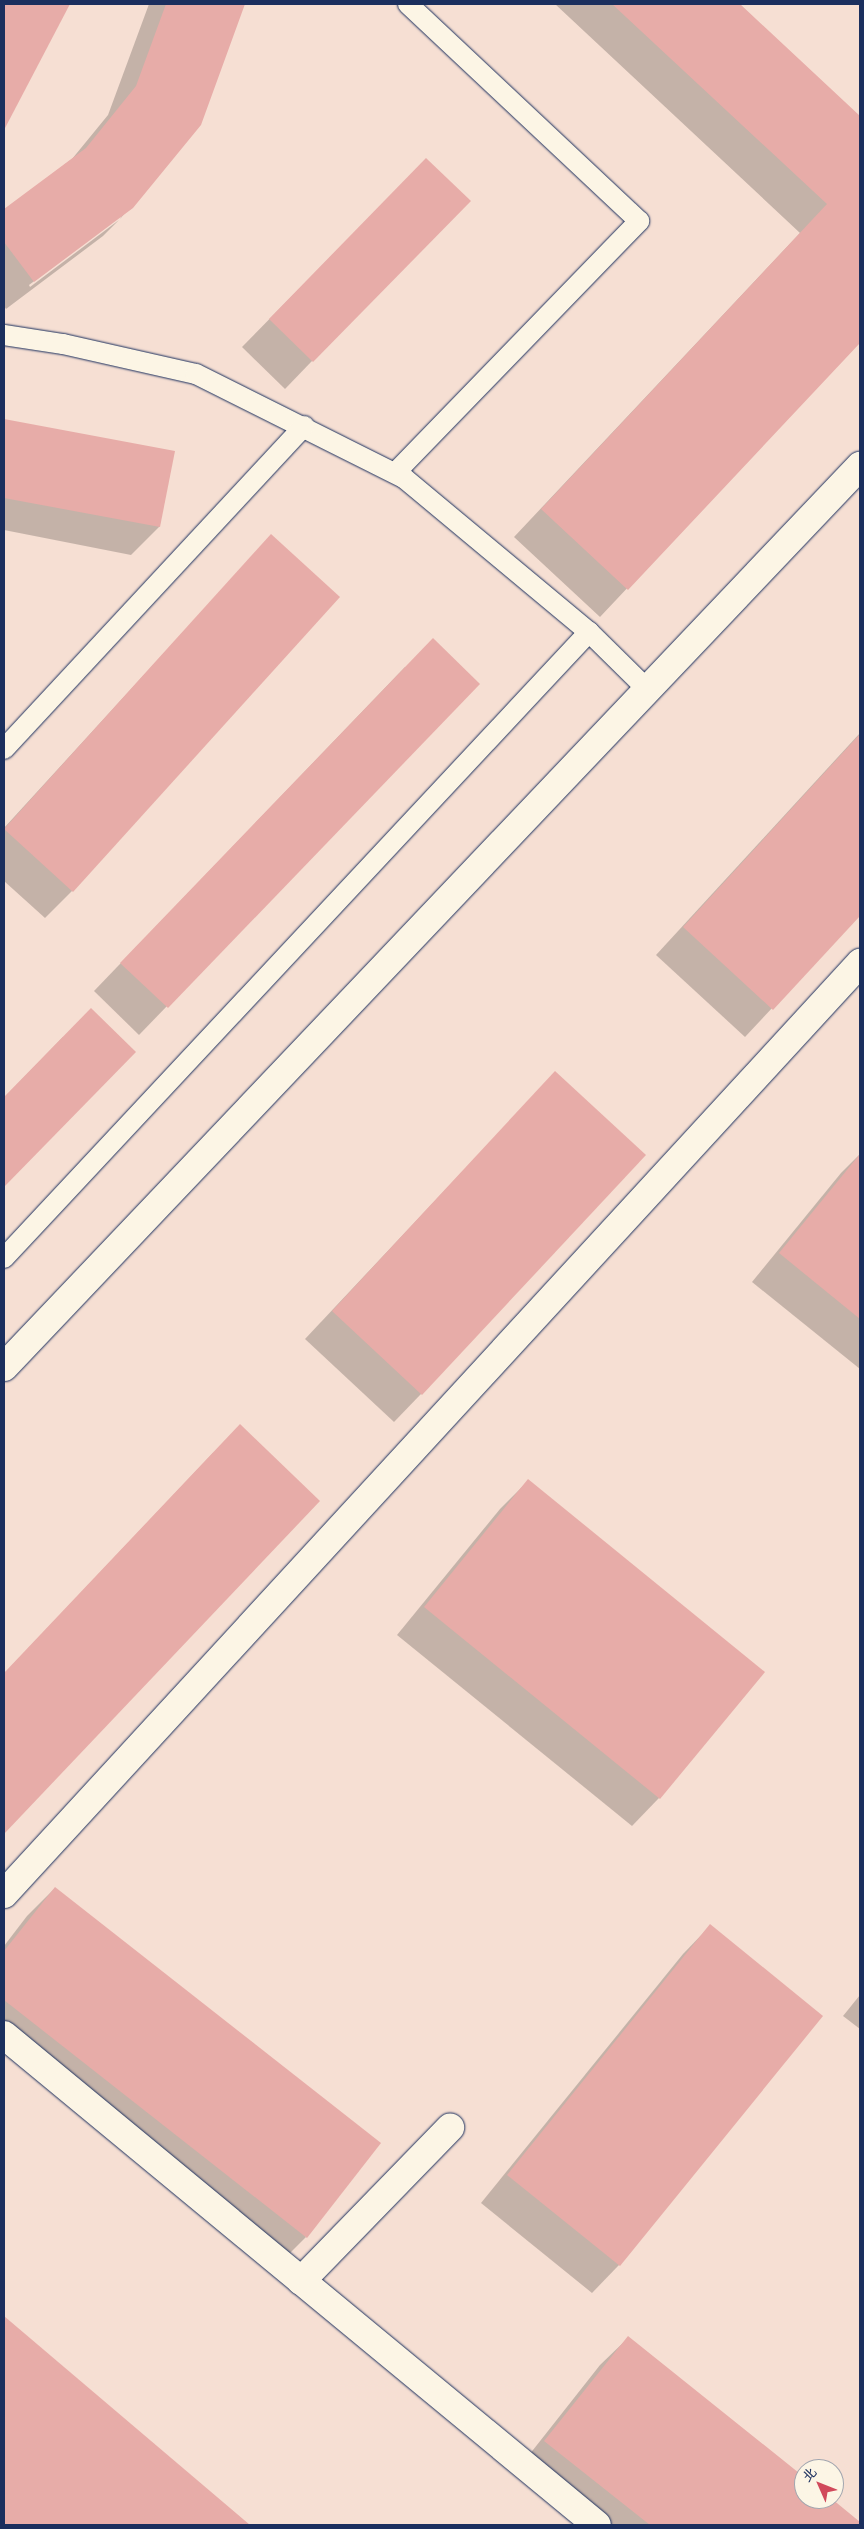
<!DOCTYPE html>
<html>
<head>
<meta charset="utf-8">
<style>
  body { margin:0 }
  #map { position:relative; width:864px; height:2529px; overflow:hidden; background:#f6dfd3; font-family:"Playpen Sans","LXGW WenKai TC",sans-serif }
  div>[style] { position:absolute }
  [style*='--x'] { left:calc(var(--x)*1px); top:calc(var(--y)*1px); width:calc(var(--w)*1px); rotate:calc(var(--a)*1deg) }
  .shadow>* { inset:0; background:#0003 }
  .building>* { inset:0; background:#e7aca8 }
  .roads { filter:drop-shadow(0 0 1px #1b2f5e) drop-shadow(0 0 1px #1b2f5e) }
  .service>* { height:20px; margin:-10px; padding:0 10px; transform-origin:10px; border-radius:10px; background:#fcf5e5 }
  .minor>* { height:28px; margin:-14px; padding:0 14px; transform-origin:14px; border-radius:14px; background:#fcf5e5 }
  span { translate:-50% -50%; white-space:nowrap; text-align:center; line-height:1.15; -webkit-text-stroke:4px #fcf5e5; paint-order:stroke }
  .frame { position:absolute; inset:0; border:5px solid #1b2f5e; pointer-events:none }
  .north { position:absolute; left:794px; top:2459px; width:50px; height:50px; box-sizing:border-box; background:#fcf5e5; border:1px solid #a2a6af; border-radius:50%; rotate:314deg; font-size:14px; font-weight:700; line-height:20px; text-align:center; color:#1b2f5e }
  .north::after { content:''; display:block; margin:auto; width:18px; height:22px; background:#d1495b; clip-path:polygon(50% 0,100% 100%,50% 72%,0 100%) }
</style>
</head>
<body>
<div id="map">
  <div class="shadow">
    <i style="clip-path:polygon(4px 4px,68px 4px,4px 127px)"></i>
    <i style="clip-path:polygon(149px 4px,244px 4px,199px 124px,120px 219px,122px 215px,29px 285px,30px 287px,119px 220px,103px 236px,6px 309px,4px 306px,4px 211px,72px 159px,108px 115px)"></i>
    <i style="clip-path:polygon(555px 4px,739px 4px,860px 118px,860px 341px,600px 617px,514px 537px,800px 233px)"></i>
    <i style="clip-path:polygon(399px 187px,312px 361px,285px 389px,242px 347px)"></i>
    <i style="clip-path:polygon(4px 420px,174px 452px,159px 527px,131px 555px,4px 530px)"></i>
    <i style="clip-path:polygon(271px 536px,72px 891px,45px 918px,4px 881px,4px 828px)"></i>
    <i style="clip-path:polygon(405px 667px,479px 684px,139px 1035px,94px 991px)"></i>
    <i style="clip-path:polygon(860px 733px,860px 914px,745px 1037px,656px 955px)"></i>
    <i style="clip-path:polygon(63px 1037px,134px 1052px,4px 1185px,4px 1098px)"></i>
    <i style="clip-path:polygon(555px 1073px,421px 1394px,394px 1422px,305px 1339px)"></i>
    <i style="clip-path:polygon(860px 1154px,860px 1369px,752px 1282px,841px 1173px)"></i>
    <i style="clip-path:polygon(213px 1453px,319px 1501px,4px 1832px,4px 1674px)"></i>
    <i style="clip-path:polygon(528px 1481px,763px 1672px,659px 1798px,632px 1826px,397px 1635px,500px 1509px)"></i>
    <i style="clip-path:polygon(55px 1888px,306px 2237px,278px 2265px,4px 2049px,4px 1946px,27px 1916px)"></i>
    <i style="clip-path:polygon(710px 1926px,619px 2265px,592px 2293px,481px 2203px,683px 1954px)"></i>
    <i style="clip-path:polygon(860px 1995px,860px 2029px,843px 2016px)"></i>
    <i style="clip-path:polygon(4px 2318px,249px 2525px,4px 2525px)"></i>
    <i style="clip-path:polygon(628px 2338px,804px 2478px,804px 2499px,830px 2499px,860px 2525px,588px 2525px,518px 2469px,600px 2365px)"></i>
  </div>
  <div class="building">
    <i style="clip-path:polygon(4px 4px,70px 4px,4px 130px)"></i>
    <i style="clip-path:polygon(166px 4px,245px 4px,201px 125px,133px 208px,34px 282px,4px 242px,4px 209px,86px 148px,136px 86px)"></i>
    <i style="clip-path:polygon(612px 4px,740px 4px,860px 116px,860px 343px,628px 590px,541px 509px,827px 204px)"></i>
    <i style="clip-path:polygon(426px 158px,471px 201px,313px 362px,269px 319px)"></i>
    <i style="clip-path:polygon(4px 419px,175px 451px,160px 527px,4px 498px)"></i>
    <i style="clip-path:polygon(271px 534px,340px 597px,73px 892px,4px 829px)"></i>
    <i style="clip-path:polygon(433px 638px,480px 684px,168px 1008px,120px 963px)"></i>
    <i style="clip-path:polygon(860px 734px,860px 916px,773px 1010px,683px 927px)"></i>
    <i style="clip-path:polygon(91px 1008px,136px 1052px,4px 1187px,4px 1097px)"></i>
    <i style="clip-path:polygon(555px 1071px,646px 1155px,422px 1395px,332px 1311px)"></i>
    <i style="clip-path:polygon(860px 1154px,860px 1319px,779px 1253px)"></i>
    <i style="clip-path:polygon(240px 1424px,320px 1501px,4px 1834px,4px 1673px)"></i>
    <i style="clip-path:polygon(528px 1479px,765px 1672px,660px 1799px,424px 1607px)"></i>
    <i style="clip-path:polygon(55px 1887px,381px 2143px,307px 2238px,4px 2000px,4px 1951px)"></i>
    <i style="clip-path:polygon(710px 1924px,823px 2016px,620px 2266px,507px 2175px)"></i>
    <i style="clip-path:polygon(4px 2316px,250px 2525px,4px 2525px)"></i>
    <i style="clip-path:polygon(628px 2336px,804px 2477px,804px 2499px,832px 2499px,860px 2522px,860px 2525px,650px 2525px,544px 2441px)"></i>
  </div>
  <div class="roads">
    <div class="service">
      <i style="--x:4;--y:335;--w:60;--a:8.7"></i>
      <i style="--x:63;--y:344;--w:136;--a:12.7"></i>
      <i style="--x:196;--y:374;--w:233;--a:26.6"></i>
      <i style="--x:404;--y:478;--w:241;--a:39.8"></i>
      <i style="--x:589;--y:632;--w:81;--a:44.5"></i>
      <i style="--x:395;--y:473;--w:351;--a:-45.9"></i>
      <i style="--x:639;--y:221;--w:317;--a:-136.8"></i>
      <i style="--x:4;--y:749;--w:441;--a:-47.1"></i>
      <i style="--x:4;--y:1258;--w:857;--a:-46.94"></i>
    </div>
    <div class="minor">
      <i style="--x:4;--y:1367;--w:1243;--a:-46.47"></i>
      <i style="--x:4;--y:1894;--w:1265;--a:-47.4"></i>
      <i style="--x:4;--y:2035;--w:769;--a:39.57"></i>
      <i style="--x:301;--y:2281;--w:214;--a:-45.8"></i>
    </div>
  </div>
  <div class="frame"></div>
  <div class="north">北</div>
</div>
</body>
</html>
